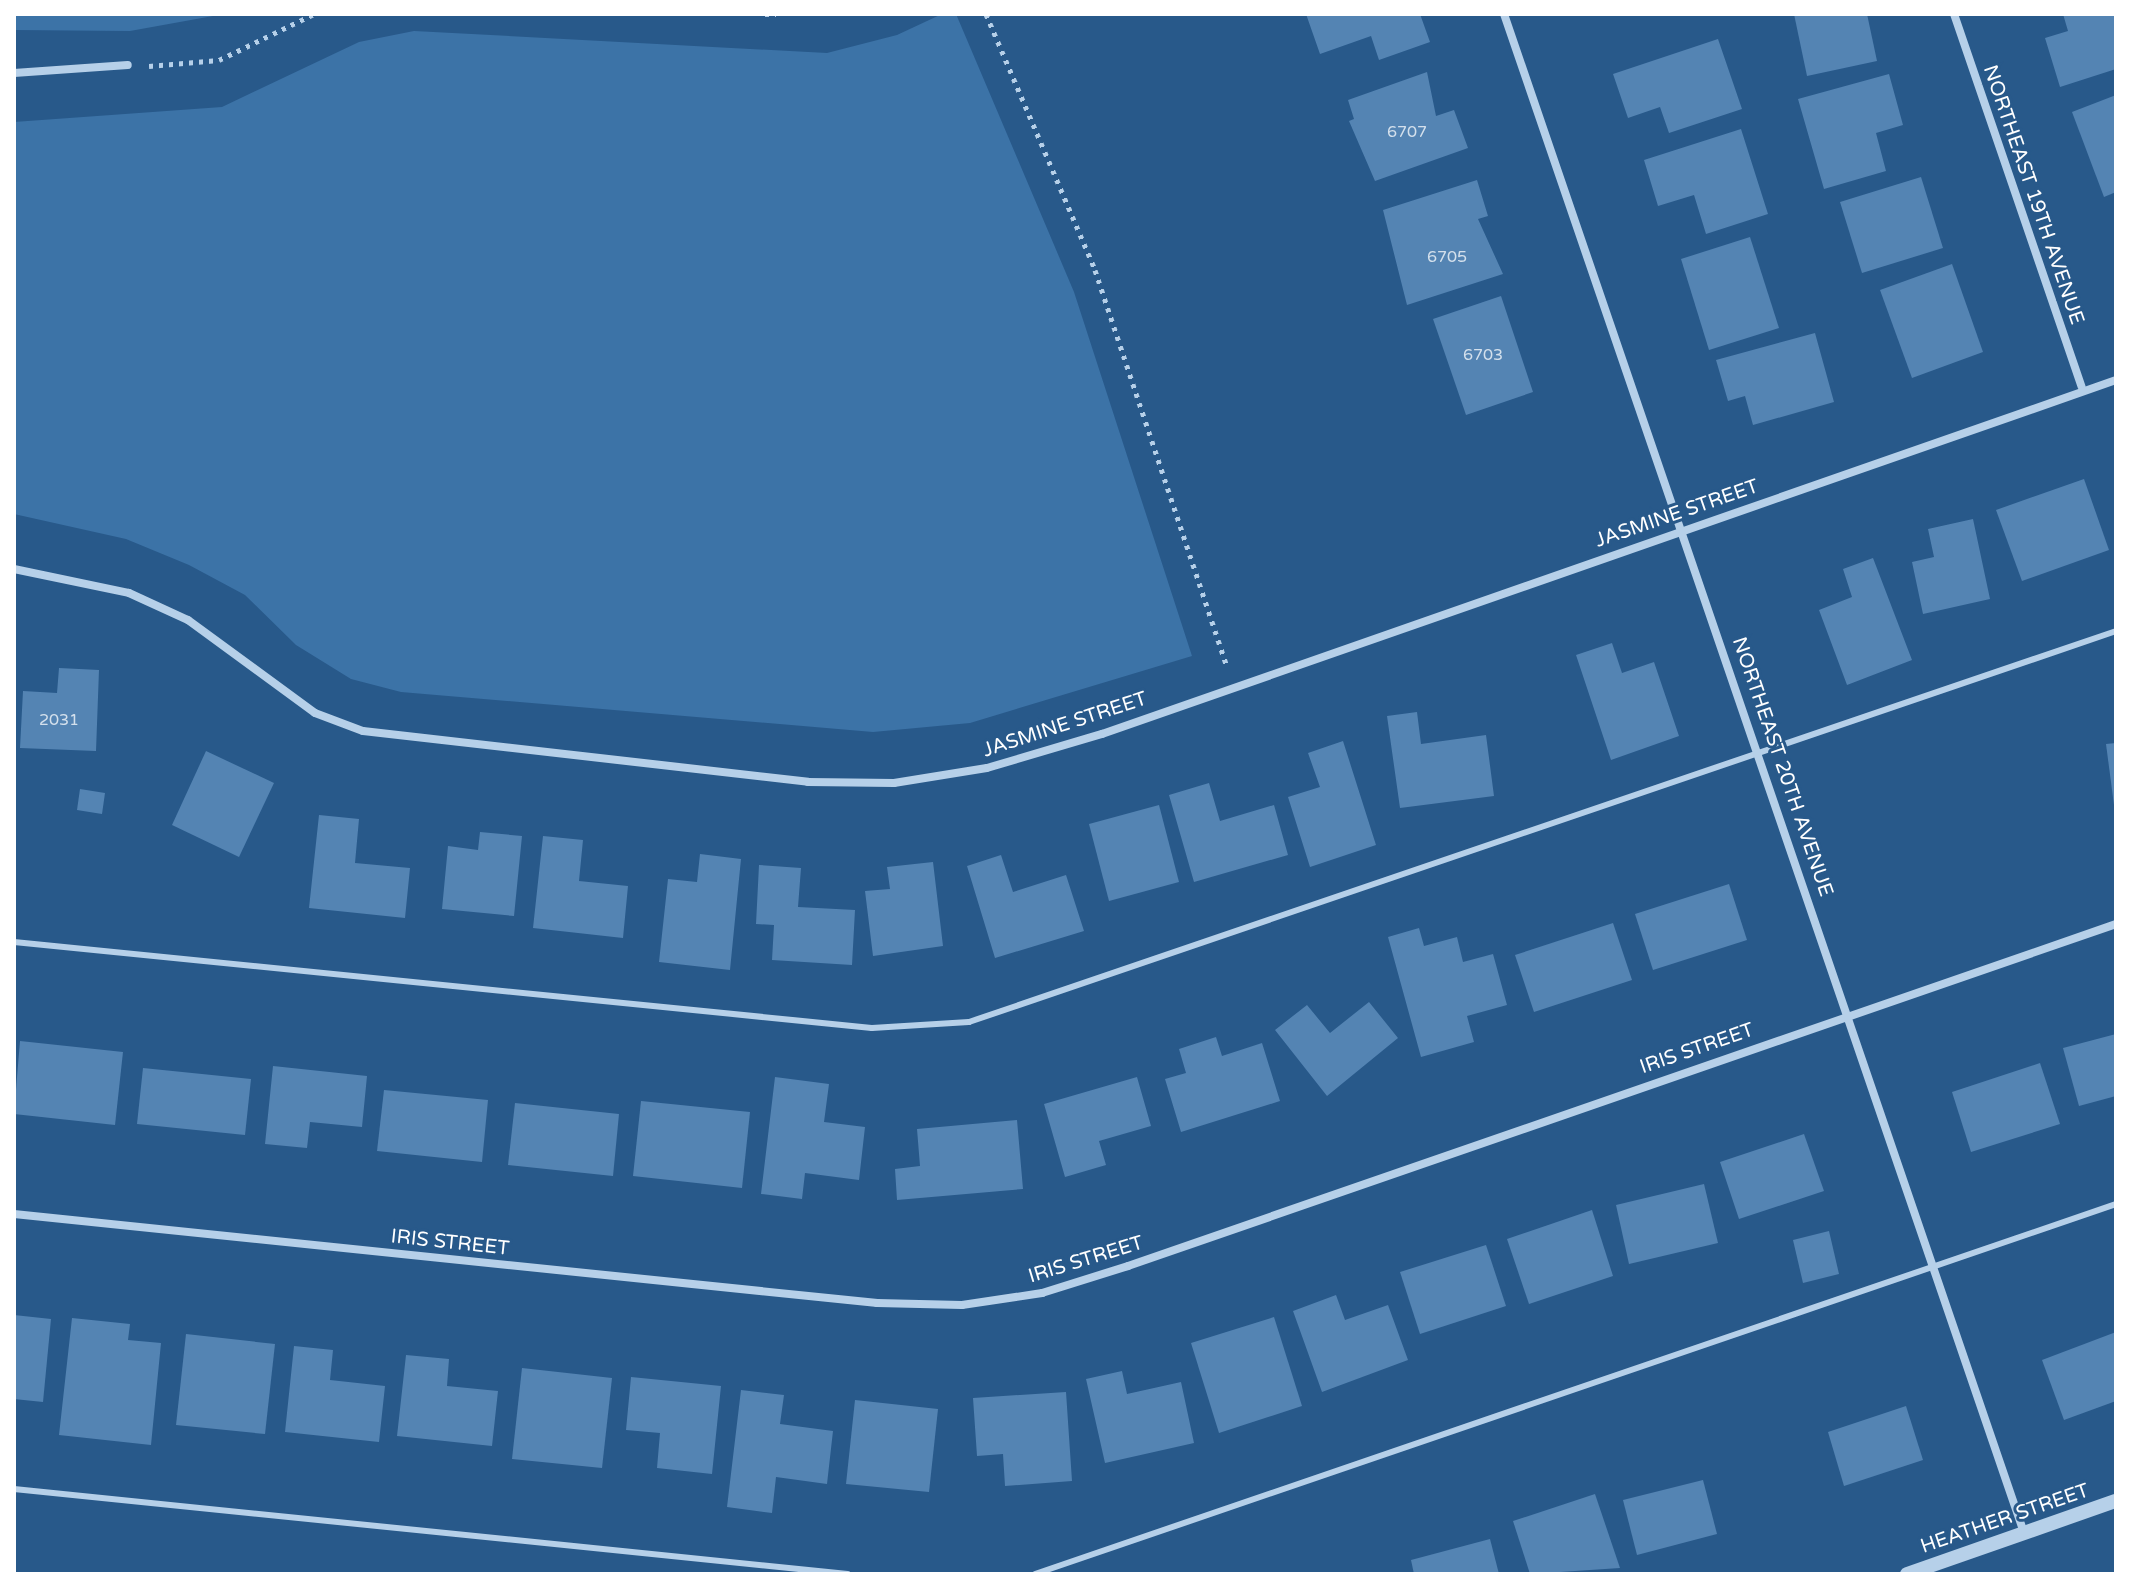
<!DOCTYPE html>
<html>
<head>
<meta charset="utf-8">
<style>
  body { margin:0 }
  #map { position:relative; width:2130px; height:1588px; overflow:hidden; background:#28598a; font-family:"Varela Round",sans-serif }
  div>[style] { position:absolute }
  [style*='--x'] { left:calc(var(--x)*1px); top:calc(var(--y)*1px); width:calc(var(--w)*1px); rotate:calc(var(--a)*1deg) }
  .green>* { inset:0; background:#3c73a7 }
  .building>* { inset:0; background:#5484b3 }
  .path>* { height:5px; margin-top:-2.5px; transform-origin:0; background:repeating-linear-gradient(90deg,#b6d0e9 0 4px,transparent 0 10px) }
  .service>* { height:6px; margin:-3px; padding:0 3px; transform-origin:3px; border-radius:3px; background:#b6d0e9 }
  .minor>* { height:8px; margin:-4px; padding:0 4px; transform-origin:4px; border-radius:4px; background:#b6d0e9 }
  .tertiary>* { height:14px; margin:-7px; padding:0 7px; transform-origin:7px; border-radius:7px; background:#b6d0e9 }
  span { translate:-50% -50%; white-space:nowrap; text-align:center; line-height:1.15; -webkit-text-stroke:6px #28598a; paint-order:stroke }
  .number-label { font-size:16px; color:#d4e0ec }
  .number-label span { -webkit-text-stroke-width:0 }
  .street-label { font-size:20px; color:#fff }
  .frame { position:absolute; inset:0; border:16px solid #fff; pointer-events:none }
</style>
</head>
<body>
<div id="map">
  <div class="green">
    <i style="clip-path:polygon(14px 14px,224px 14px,130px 31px,14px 30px)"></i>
    <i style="clip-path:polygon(942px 14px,956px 14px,1074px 292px,1192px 656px,970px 723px,873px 732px,401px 692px,351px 679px,296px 645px,245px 595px,189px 565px,126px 539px,14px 514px,14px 122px,222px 107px,359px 42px,414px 31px,827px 53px,897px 35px)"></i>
  </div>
  <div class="building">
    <i style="clip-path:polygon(1306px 14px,1420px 14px,1430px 42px,1379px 60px,1371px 36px,1320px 54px)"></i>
    <i style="clip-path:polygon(1794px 14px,1867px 14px,1877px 61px,1807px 76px)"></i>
    <i style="clip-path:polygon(2063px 14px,2116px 14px,2116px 69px,2060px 87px,2045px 38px,2068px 31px)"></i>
    <i style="clip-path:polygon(1718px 39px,1742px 109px,1669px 133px,1660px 107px,1628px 118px,1613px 74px)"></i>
    <i style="clip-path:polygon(1427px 72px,1436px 116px,1454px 110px,1468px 148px,1375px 181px,1349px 121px,1354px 119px,1348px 100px)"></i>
    <i style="clip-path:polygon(1889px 74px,1903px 125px,1876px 133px,1886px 171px,1824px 189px,1798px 99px)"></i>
    <i style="clip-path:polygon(2116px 95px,2116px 192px,2104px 197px,2072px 112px)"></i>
    <i style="clip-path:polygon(1741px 129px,1768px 214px,1706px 234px,1694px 195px,1658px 206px,1644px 160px)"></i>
    <i style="clip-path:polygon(1921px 177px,1943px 248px,1862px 273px,1840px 202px)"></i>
    <i style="clip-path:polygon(1477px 180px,1488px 216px,1478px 219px,1503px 274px,1407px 305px,1383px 210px)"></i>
    <i style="clip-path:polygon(1750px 237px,1779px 328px,1709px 350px,1681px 259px)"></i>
    <i style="clip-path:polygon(1952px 264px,1983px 352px,1912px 378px,1880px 290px)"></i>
    <i style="clip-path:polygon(1501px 296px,1533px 392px,1466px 415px,1433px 319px)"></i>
    <i style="clip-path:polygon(1815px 333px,1834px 402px,1753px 425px,1745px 396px,1728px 401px,1716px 360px)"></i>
    <i style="clip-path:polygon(2084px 479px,2109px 550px,2022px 581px,1996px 510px)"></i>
    <i style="clip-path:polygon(1973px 519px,1990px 599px,1923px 614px,1912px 562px,1934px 557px,1928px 529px)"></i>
    <i style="clip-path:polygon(1873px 558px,1912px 660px,1847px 685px,1819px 610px,1852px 597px,1843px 569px)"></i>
    <i style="clip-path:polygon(1612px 643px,1622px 673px,1654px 662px,1679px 736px,1611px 760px,1576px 655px)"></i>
    <i style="clip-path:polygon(59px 668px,99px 670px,96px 751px,20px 748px,23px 691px,57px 693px)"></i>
    <i style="clip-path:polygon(1417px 712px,1421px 744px,1486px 735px,1494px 796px,1400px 808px,1387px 716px)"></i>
    <i style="clip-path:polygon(1343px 741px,1376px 845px,1310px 867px,1288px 797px,1320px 787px,1308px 753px)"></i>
    <i style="clip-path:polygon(2116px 743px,2116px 805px,2114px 805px,2106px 744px)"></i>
    <i style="clip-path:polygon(206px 751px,274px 783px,239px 857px,172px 825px)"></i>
    <i style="clip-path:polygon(1209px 783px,1220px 821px,1274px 805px,1288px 855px,1194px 882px,1169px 795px)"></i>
    <i style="clip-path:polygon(80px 789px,105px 793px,102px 814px,77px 810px)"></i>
    <i style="clip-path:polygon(1159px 805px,1179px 882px,1109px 901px,1089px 824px)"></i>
    <i style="clip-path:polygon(319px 815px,359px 819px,355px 863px,410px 868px,405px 918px,309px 908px)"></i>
    <i style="clip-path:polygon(480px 832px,522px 836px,514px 916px,442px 909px,448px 846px,478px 850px)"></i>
    <i style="clip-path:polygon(543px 836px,583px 840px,579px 881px,628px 886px,623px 938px,533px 928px)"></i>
    <i style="clip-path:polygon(700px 854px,741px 859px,730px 970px,659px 962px,668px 879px,697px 882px)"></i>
    <i style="clip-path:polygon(1001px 855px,1013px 892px,1066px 875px,1084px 931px,995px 958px,967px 866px)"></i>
    <i style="clip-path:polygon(933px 862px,943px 946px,873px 956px,865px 891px,890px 889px,887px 867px)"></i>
    <i style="clip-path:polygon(759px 865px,801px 868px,798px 907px,855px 910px,852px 965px,772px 960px,774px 925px,756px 924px)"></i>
    <i style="clip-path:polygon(1729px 884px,1747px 940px,1653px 970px,1635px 914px)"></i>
    <i style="clip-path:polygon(1613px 923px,1632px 980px,1534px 1012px,1515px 955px)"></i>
    <i style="clip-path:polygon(1419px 928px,1424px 946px,1457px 937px,1463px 962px,1493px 954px,1507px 1005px,1467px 1016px,1474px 1042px,1421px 1057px,1388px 937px)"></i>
    <i style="clip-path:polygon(1369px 1002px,1398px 1038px,1327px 1096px,1275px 1030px,1307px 1005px,1330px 1033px)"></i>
    <i style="clip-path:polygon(2116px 1034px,2116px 1096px,2079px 1106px,2063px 1048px)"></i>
    <i style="clip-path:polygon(1216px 1037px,1222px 1056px,1262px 1043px,1280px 1101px,1181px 1132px,1165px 1079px,1186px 1073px,1179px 1049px)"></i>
    <i style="clip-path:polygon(20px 1041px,123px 1052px,115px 1125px,14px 1114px)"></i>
    <i style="clip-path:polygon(2040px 1063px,2060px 1124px,1971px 1152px,1952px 1092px)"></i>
    <i style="clip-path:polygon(273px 1066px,367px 1076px,362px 1127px,310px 1122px,307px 1148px,265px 1144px)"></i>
    <i style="clip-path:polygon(143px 1068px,251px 1079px,245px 1135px,137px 1124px)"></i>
    <i style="clip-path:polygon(775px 1077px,829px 1084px,824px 1122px,865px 1127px,859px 1180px,805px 1173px,802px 1199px,761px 1194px)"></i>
    <i style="clip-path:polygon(1137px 1077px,1151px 1126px,1099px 1141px,1106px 1165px,1065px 1177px,1044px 1104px)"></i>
    <i style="clip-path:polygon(384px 1090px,488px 1100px,482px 1162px,377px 1151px)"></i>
    <i style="clip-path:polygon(641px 1101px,750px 1112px,742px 1188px,633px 1176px)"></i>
    <i style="clip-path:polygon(515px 1103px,619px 1114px,613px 1176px,508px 1165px)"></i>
    <i style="clip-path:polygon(1017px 1120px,1023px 1189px,897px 1200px,895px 1169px,920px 1166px,917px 1129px)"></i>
    <i style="clip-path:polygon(1804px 1134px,1824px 1191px,1739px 1219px,1720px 1162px)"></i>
    <i style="clip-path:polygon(1704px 1184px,1718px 1243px,1629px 1264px,1616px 1205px)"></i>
    <i style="clip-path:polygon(1592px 1210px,1613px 1276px,1529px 1304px,1507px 1239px)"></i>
    <i style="clip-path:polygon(1829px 1231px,1839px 1274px,1803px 1283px,1793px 1240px)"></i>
    <i style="clip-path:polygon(1486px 1245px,1506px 1306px,1420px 1334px,1400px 1272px)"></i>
    <i style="clip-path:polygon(1336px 1295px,1345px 1320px,1388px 1305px,1408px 1360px,1322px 1392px,1293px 1311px)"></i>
    <i style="clip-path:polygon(14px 1315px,51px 1319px,43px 1402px,14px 1399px)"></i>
    <i style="clip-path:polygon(1274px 1317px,1302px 1406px,1219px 1433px,1191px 1343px)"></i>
    <i style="clip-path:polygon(72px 1318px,130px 1324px,128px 1340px,161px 1343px,151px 1445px,59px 1435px)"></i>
    <i style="clip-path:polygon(2116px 1332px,2116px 1401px,2064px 1420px,2042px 1360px)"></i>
    <i style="clip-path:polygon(186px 1334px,275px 1344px,265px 1434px,176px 1425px)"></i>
    <i style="clip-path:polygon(294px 1346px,333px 1350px,330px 1380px,385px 1386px,379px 1442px,285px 1432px)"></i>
    <i style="clip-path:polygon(406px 1355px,449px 1359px,447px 1386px,498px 1391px,492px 1446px,397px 1436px)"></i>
    <i style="clip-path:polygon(522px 1368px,612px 1378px,602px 1468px,512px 1459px)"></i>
    <i style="clip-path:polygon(1122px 1371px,1127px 1394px,1181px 1382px,1194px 1443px,1105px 1463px,1086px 1379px)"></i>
    <i style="clip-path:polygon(631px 1377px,721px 1386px,712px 1474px,657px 1468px,660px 1433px,626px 1430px)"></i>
    <i style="clip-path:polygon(741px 1390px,784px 1395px,780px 1424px,833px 1431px,827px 1484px,776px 1477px,772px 1513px,727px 1507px)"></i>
    <i style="clip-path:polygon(1066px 1392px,1072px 1481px,1005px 1486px,1003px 1454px,977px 1456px,973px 1398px)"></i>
    <i style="clip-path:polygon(855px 1400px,938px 1409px,929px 1492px,846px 1484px)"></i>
    <i style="clip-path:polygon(1906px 1406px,1923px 1460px,1844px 1486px,1828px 1432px)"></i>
    <i style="clip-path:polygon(1703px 1480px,1717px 1534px,1637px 1555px,1623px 1500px)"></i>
    <i style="clip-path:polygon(1595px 1494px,1620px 1568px,1530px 1574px,1513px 1521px)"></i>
    <i style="clip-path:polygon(1490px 1539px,1499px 1574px,1414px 1574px,1411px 1560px)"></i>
  </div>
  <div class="path">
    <i style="--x:765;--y:14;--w:11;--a:0"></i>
    <i style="--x:986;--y:14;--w:278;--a:66.9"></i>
    <i style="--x:1095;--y:270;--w:418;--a:71.6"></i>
    <i style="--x:149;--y:66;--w:70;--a:-4.9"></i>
    <i style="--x:219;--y:60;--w:106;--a:-25.8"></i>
  </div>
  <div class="service">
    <i style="--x:14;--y:942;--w:862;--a:5.72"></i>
    <i style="--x:872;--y:1028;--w:97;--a:-3.5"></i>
    <i style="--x:969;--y:1022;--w:1212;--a:-18.82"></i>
    <i style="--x:14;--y:1489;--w:838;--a:5.82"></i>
    <i style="--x:1035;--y:1574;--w:1143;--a:-18.89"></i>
  </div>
  <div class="minor">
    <i style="--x:1504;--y:14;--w:1606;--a:71.1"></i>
    <i style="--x:1954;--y:14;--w:394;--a:71.1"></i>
    <i style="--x:14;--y:73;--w:114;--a:-4"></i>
    <i style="--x:14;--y:569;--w:117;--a:11.8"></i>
    <i style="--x:129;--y:593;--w:65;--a:24.6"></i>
    <i style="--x:188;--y:620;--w:157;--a:36.2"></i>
    <i style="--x:315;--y:713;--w:51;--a:20.6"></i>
    <i style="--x:363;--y:731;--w:448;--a:6.5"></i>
    <i style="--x:808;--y:782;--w:86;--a:0.7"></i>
    <i style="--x:894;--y:783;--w:94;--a:-9.2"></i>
    <i style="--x:987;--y:768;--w:120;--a:-16.5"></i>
    <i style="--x:1102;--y:734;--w:1074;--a:-19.24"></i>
    <i style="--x:14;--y:1214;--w:868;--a:5.89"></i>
    <i style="--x:877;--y:1303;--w:85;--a:1.3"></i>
    <i style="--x:962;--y:1305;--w:81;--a:-8.5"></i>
    <i style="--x:1042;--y:1293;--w:90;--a:-17.4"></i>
    <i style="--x:1128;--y:1266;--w:1046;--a:-19.09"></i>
  </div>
  <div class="tertiary">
    <i style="--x:1907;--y:1574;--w:221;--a:-19.3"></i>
  </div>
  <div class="number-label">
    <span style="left:1407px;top:132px">6707</span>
    <span style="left:1447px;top:257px">6705</span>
    <span style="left:1483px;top:355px">6703</span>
    <span style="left:59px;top:720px">2031</span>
  </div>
  <div class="street-label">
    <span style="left:2033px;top:195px;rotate:71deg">NORTHEAST 19TH AVENUE</span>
    <span style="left:1677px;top:514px;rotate:-19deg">JASMINE STREET</span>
    <span style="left:1065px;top:725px;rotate:-18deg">JASMINE STREET</span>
    <span style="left:1782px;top:767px;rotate:71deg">NORTHEAST 20TH AVENUE</span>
    <span style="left:1697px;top:1049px;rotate:-19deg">IRIS STREET</span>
    <span style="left:450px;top:1243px;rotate:6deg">IRIS STREET</span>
    <span style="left:1086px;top:1260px;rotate:-17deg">IRIS STREET</span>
    <span style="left:2005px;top:1519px;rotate:-19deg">HEATHER STREET</span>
  </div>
  <div class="frame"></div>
</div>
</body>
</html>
